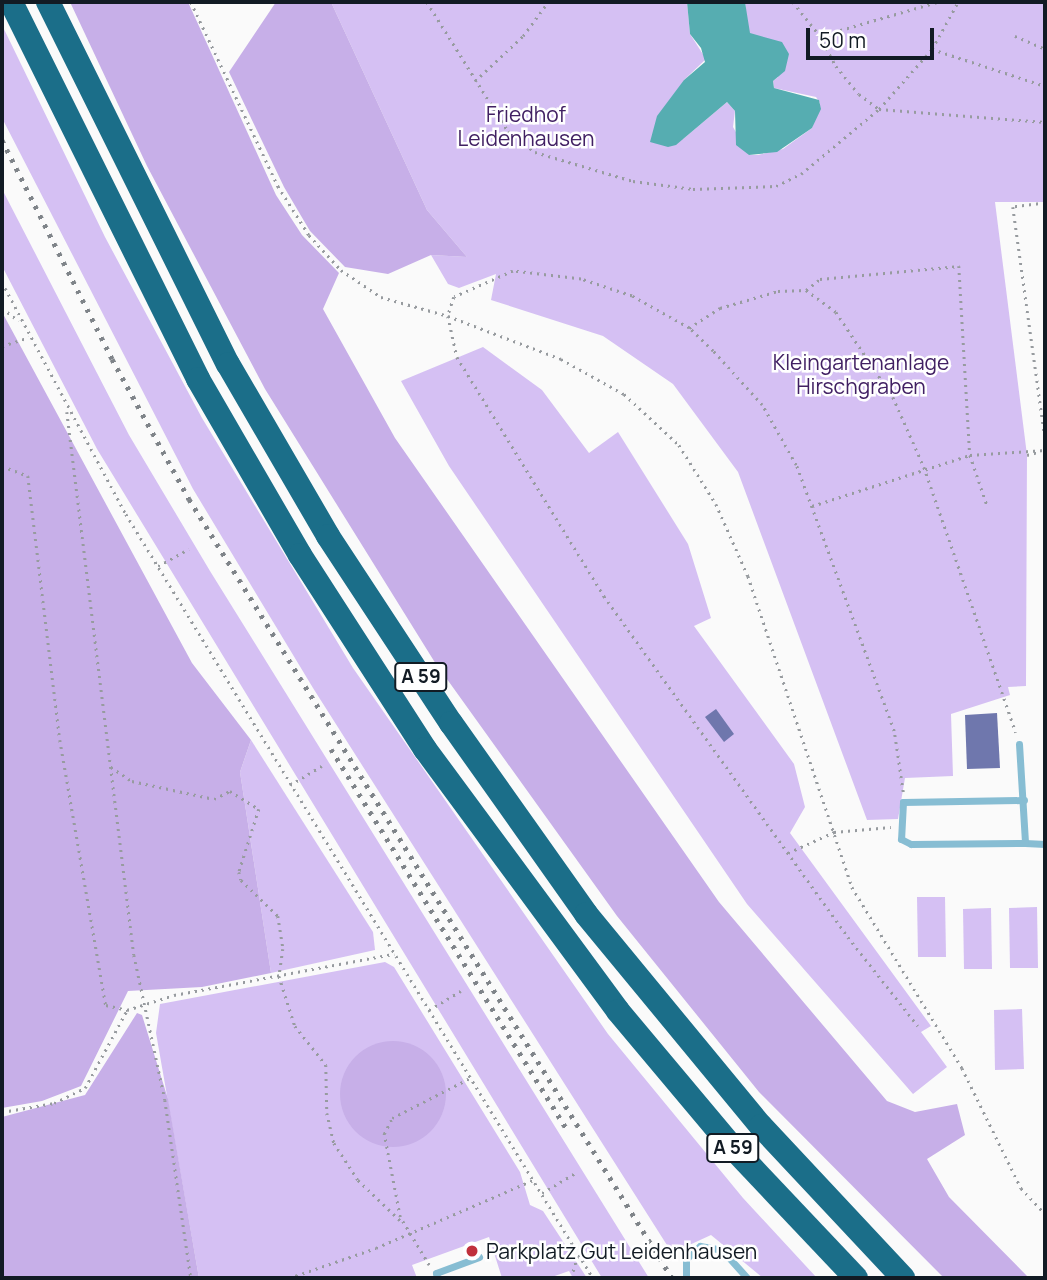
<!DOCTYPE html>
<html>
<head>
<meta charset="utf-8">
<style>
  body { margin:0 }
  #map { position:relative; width:1047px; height:1280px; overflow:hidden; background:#fafafa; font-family:Manrope,sans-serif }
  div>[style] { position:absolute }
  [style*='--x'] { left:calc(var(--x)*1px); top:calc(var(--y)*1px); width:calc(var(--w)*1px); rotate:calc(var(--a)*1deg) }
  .green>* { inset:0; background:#d5c0f3 }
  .forest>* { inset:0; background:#c7afe8 }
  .round { border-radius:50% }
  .water>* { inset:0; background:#56adb1 }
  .building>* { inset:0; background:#6f77ad }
  .path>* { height:2.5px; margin-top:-1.25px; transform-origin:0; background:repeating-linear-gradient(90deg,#979b9f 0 2px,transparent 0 7px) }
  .lane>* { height:7px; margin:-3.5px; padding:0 3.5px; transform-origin:3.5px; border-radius:3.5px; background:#87bdd3 }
  .highway>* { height:24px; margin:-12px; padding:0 12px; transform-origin:12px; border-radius:12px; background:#1b6e89 }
  .rail>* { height:5px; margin-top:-2.5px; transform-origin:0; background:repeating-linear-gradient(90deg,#7f8489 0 3.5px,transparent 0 10.5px) }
  .dots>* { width:19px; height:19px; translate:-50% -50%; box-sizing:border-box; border:4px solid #fff; border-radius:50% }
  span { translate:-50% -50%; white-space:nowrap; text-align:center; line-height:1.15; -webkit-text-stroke:5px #fff; paint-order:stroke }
  .shield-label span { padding:2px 5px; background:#fff; border:2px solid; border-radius:5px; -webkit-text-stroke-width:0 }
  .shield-label { font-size:19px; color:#121b24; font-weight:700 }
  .park-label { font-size:21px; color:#412063 }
  .poi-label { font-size:21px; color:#121b24 }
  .left { translate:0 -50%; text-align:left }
  .frame { position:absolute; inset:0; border:4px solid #121b24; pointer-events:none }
  .scale { position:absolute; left:806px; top:28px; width:128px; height:32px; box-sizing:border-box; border:4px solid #121b24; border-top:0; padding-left:9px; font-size:21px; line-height:24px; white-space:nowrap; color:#121b24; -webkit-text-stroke:5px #fff; paint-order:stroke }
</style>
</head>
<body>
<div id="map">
  <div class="green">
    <i style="clip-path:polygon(331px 2px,687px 2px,690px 34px,706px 59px,684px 80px,683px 139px,727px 102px,735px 111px,733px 127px,749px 155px,758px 155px,783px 149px,812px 128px,820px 103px,816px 97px,774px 88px,773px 81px,778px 77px,747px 29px,745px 2px,1045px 2px,1045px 202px,995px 202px,1027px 455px,1026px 686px,1008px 687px,1010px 695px,951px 714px,953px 776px,905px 778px,898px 819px,867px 820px,738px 472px,673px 384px,603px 336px,491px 300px,496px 274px,459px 288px,448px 284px,431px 255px,467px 257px,427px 210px)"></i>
    <i style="clip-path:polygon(2px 25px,105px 237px,202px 418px,353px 668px,608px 1034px,743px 1198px,817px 1278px,763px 1278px,711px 1235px,672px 1253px,313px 688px,193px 489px,2px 118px)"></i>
    <i style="clip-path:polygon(2px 189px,129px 435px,210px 571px,649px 1278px,602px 1278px,97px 449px,2px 266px)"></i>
    <i style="clip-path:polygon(483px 347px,542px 390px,589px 453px,618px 432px,688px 544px,711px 618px,694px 626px,794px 764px,805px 807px,790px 833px,931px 1026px,921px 1032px,947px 1067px,913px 1094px,747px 904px,449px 466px,401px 381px)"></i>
    <i style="clip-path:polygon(251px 740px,373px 932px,375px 950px,271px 973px,240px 772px)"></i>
    <i style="clip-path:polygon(917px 897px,945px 897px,946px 957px,918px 957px)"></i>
    <i style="clip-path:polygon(1037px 907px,1038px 968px,1010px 968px,1009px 908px)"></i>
    <i style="clip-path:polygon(991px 908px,992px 969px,964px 969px,963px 909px)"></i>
    <i style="clip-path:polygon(385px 962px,394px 967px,520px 1172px,530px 1205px,543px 1211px,587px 1278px,573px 1278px,569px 1271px,549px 1278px,502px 1278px,489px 1237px,412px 1265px,417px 1278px,199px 1278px,156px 1033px,160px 1004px)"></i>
    <i style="clip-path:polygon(1022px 1009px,1024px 1069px,995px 1070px,994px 1010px)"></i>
  </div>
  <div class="forest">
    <i style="clip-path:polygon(70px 2px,188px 2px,276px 195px,302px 235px,339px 273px,323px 309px,395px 438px,719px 902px,887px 1101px,915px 1112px,957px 1104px,965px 1135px,927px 1159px,949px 1197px,1029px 1278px,944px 1278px,759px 1092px,617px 916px,434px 661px,265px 389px,147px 166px)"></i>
    <i style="clip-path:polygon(276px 2px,331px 2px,427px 210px,467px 257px,431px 255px,388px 274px,345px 267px,310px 231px,284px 187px,229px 72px)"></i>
    <i style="clip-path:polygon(2px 312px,192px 663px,251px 740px,240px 772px,271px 973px,202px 987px,128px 991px,81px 1086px,42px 1101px,2px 1108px)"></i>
    <i style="clip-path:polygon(137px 1013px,142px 1015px,168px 1099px,199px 1278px,2px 1278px,2px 1117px,85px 1095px)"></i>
    <i class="round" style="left:340px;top:1041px;width:106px;height:106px"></i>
  </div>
  <div class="water">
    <i style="clip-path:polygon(687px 2px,745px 2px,750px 33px,782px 42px,789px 54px,785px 71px,773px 81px,774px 88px,819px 100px,821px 109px,812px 128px,777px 152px,749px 155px,736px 145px,735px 111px,727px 102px,676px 145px,668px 147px,650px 142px,657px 116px,684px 80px,705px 62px,701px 48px,690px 34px)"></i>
  </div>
  <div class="building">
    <i style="clip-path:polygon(716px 709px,734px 734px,724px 742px,705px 717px)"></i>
    <i style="clip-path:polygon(997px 713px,1000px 768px,967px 769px,965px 715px)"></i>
  </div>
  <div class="path">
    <i style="--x:191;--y:2;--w:204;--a:64.7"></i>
    <i style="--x:278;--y:186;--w:58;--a:57.7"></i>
    <i style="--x:309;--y:235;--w:47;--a:47.6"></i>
    <i style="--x:341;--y:270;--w:48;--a:34"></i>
    <i style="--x:381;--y:297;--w:70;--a:15.8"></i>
    <i style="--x:448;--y:316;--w:121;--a:20.8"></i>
    <i style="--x:561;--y:359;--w:72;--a:29.1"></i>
    <i style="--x:624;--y:394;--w:75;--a:42.8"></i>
    <i style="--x:679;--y:445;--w:70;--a:57.9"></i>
    <i style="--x:716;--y:504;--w:79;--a:66"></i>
    <i style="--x:748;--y:576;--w:328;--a:71.5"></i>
    <i style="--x:852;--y:887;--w:212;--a:58.7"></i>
    <i style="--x:962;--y:1068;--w:134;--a:63.8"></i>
    <i style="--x:1021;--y:1188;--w:35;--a:47"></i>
    <i style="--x:427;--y:2;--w:152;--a:57.9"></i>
    <i style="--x:508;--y:131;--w:34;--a:38"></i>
    <i style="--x:535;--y:152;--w:102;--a:16.5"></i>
    <i style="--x:633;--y:181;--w:61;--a:7.6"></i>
    <i style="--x:693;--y:189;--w:83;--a:-2.1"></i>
    <i style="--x:776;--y:186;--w:28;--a:-26"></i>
    <i style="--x:801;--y:174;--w:102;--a:-39.8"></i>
    <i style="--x:879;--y:109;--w:80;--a:-48.5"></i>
    <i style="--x:932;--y:49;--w:54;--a:-61"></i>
    <i style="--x:793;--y:2;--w:43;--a:51.5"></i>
    <i style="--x:820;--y:36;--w:34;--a:62"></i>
    <i style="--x:836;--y:66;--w:36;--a:51"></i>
    <i style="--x:859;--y:94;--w:25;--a:37"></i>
    <i style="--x:879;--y:109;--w:167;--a:4.5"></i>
    <i style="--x:820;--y:36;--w:122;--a:-16.2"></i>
    <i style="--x:1015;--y:36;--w:33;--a:23"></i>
    <i style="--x:932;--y:49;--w:119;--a:18.1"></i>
    <i style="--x:475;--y:81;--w:66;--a:-43.2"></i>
    <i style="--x:523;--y:36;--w:42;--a:-53.7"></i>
    <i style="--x:1045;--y:203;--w:32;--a:173"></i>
    <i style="--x:1013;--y:207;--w:233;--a:82.1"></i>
    <i style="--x:2;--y:282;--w:263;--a:61.9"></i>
    <i style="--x:126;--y:514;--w:895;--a:58.56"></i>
    <i style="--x:806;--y:290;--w:18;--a:-38"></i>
    <i style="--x:820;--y:279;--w:140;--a:-5.3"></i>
    <i style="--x:959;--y:266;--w:189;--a:86.7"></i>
    <i style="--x:970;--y:455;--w:53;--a:71.2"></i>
    <i style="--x:2;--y:308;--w:21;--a:37"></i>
    <i style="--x:689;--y:328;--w:37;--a:-33"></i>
    <i style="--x:720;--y:308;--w:60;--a:-16.3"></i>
    <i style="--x:778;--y:291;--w:28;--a:-2"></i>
    <i style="--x:806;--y:290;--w:37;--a:36"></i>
    <i style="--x:836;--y:312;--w:102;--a:56.2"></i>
    <i style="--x:893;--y:397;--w:77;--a:66.1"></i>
    <i style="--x:924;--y:467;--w:281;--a:70.9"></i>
    <i style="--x:2;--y:346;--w:28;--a:-18"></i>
    <i style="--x:67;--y:412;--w:547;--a:82.97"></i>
    <i style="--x:134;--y:955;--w:148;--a:77.9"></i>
    <i style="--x:165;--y:1100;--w:180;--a:81.7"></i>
    <i style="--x:1027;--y:455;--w:11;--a:-15"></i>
    <i style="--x:2;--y:466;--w:28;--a:21"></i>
    <i style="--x:28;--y:476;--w:266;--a:83.1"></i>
    <i style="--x:60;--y:740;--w:269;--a:80.2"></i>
    <i style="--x:106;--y:1005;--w:22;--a:13"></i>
    <i style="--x:812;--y:506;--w:166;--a:-17.9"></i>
    <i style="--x:970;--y:455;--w:75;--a:-3.8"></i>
    <i style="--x:158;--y:566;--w:35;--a:-29"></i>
    <i style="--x:111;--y:767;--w:25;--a:34"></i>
    <i style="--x:132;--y:781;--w:84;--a:12.4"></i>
    <i style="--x:214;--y:799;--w:18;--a:-27"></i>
    <i style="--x:230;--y:791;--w:34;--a:32"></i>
    <i style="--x:259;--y:809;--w:66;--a:107.6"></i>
    <i style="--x:239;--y:872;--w:8;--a:76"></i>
    <i style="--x:241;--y:880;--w:52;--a:44.2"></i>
    <i style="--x:278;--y:916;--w:33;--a:81"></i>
    <i style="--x:283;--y:949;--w:27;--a:98"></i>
    <i style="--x:279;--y:976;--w:52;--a:72.3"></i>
    <i style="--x:295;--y:1026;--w:50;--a:51.5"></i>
    <i style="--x:326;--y:1065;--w:48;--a:88.8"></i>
    <i style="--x:327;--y:1113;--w:31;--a:77"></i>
    <i style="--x:334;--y:1143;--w:44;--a:57"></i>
    <i style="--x:358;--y:1180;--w:61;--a:43.7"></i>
    <i style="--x:290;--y:785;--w:37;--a:-31"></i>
    <i style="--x:903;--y:792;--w:62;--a:-98.4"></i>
    <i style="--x:894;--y:731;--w:283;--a:-110.2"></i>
    <i style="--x:796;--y:465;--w:69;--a:-119.5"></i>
    <i style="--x:762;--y:405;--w:73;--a:-132.2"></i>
    <i style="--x:713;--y:351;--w:33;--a:-136"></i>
    <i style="--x:689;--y:328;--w:65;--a:-150.7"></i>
    <i style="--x:632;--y:296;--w:54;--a:-161.6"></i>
    <i style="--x:581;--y:279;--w:68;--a:-173.3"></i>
    <i style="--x:513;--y:271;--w:64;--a:156.2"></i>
    <i style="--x:454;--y:297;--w:20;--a:108"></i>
    <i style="--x:448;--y:316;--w:42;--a:77.6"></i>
    <i style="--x:457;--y:357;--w:281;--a:58.4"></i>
    <i style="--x:604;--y:596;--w:419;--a:54.4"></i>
    <i style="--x:848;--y:937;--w:113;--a:51.8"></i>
    <i style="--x:788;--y:853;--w:51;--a:-24.5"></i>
    <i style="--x:834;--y:832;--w:57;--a:-5"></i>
    <i style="--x:429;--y:1010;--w:37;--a:-31"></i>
    <i style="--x:2;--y:1112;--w:53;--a:-9.8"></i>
    <i style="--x:54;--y:1103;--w:34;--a:-26"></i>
    <i style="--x:85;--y:1088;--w:89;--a:-61.7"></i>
    <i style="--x:127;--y:1010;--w:49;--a:-17.7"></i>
    <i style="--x:174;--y:995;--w:224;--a:-10.6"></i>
    <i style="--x:542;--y:1193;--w:39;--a:-31"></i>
    <i style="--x:429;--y:1265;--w:56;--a:-121.1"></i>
    <i style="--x:400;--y:1217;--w:85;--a:-100.9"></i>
    <i style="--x:384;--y:1134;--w:18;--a:-63"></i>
    <i style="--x:392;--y:1118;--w:88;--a:-27.1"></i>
    <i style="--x:289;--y:1278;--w:92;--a:-19"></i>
    <i style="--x:376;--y:1248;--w:171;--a:-23.4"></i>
    <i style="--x:571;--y:1278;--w:26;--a:-74"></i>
  </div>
  <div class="lane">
    <i style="--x:1019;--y:744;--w:99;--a:86.5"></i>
    <i style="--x:1025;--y:843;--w:20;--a:3"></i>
    <i style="--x:1024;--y:800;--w:121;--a:179.1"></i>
    <i style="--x:903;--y:802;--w:37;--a:93"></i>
    <i style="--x:901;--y:839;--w:11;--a:27"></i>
    <i style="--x:911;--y:844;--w:114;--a:-0.5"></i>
    <i style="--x:437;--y:1278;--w:5;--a:-101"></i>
    <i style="--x:436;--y:1273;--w:46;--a:-20.4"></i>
    <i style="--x:686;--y:1278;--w:19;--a:-90"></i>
    <i style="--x:686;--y:1259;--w:19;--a:-43"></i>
    <i style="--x:700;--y:1246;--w:22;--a:10"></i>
    <i style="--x:722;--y:1250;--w:38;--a:48"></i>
  </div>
  <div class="highway">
    <i style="--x:11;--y:2;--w:421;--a:63.6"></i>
    <i style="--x:198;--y:379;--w:203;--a:59.9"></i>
    <i style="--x:300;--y:555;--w:231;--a:57.2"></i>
    <i style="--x:425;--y:749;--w:325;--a:53.6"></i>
    <i style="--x:618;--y:1011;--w:179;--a:50"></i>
    <i style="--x:733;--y:1148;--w:179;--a:46.6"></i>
    <i style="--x:48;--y:2;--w:404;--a:63.6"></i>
    <i style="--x:228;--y:364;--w:199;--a:59.8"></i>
    <i style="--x:328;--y:536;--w:224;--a:56.7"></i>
    <i style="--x:451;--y:723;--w:234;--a:54.7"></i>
    <i style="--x:586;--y:914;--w:275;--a:50.5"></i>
    <i style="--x:761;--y:1126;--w:208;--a:46.9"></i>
  </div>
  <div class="rail">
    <i style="--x:2;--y:140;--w:245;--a:63.3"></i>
    <i style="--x:112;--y:359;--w:160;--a:61.2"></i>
    <i style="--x:189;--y:499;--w:917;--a:58.2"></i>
    <i style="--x:331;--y:749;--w:447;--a:58.2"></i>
  </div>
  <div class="dots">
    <i style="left:472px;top:1251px;background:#c0303c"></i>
  </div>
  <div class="shield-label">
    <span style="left:421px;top:677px">A 59</span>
    <span style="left:733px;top:1148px">A 59</span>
  </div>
  <div class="park-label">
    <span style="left:526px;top:126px">Friedhof<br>Leidenhausen</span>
    <span style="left:861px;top:374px">Kleingartenanlage<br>Hirschgraben</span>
  </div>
  <div class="poi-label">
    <span class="left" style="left:486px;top:1251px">Parkplatz Gut Leidenhausen</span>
  </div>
  <div class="frame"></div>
  <div class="scale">50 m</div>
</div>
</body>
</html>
